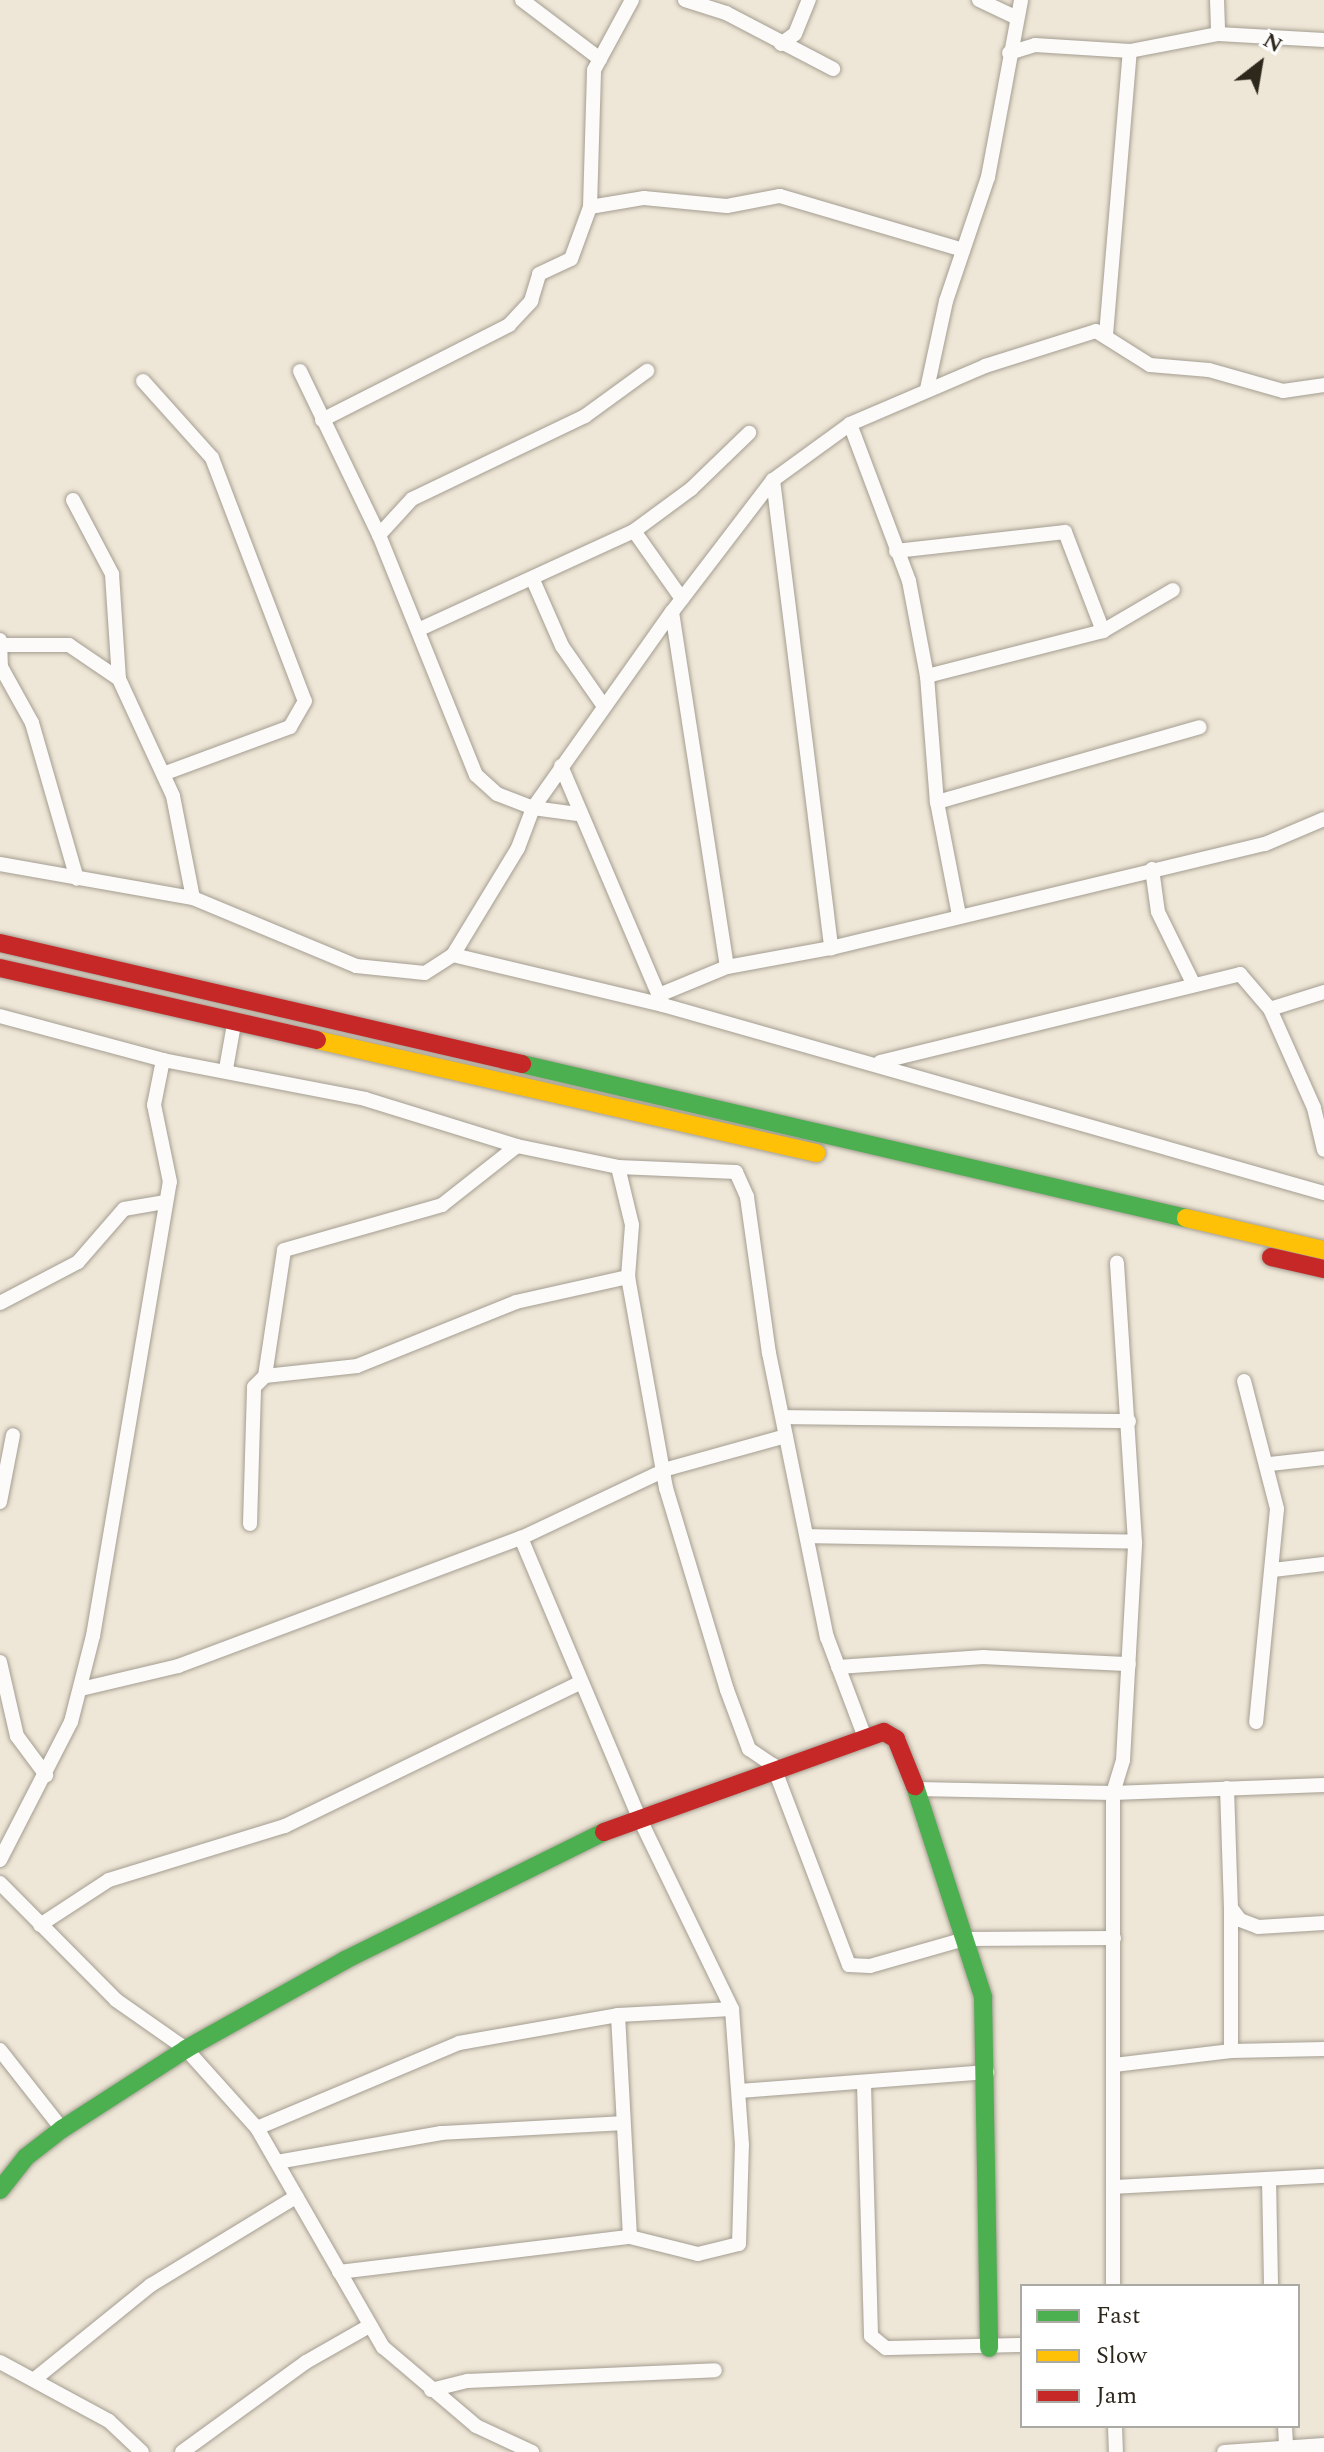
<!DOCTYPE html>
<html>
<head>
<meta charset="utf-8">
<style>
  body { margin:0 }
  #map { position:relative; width:1324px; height:2452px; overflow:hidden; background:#eee6d6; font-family:Spectral,serif }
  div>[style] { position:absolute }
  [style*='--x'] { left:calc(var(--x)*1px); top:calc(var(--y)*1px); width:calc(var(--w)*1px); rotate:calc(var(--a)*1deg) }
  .roads { filter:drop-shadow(0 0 2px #a49e92) drop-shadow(0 0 2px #a49e92) }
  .street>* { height:14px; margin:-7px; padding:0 7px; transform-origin:7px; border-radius:7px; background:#fcfbf9 }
  .fast>* { height:18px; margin:-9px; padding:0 9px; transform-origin:9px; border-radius:9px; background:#4caf50 }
  .slow>* { height:18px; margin:-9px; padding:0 9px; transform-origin:9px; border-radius:9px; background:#ffc107 }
  .jam>* { height:18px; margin:-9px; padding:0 9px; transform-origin:9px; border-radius:9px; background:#c62828 }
  span { translate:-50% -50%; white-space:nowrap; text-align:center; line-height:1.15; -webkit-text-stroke:7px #fff; paint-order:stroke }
  .legend { position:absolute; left:1020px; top:2284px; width:280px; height:144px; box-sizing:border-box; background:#fff; border:2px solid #aba9a4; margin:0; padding:10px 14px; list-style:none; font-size:24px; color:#2d271c }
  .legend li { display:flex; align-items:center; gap:16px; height:40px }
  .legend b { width:40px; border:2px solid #aba9a4 }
  .north { position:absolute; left:1220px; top:24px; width:80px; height:80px; -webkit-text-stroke:6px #fff; paint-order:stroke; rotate:31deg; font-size:22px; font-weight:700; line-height:32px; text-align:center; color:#2d271c }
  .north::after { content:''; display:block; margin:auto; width:28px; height:36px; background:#2d271c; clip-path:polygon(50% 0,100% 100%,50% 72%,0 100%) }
</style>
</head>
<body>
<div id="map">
  <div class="roads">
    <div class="street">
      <i style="--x:522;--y:0;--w:98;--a:37.1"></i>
      <i style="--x:685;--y:0;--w:43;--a:17.6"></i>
      <i style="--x:726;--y:13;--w:121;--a:27.6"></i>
      <i style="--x:979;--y:0;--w:42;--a:25.3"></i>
      <i style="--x:1217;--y:0;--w:34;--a:88"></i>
      <i style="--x:781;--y:44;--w:17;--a:-36"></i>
      <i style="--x:795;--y:34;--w:37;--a:-68"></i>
      <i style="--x:1009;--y:53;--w:27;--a:-17"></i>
      <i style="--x:1035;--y:45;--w:95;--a:3.6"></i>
      <i style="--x:1130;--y:51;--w:90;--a:-10.9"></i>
      <i style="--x:1218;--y:34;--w:106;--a:3.2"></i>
      <i style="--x:590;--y:207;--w:55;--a:-9.5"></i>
      <i style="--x:644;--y:198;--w:83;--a:5.5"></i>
      <i style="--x:727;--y:206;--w:54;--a:-10.7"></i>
      <i style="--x:780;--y:196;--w:191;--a:16.4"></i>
      <i style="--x:1106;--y:335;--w:285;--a:-85.2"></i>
      <i style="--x:300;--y:371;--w:182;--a:64.3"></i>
      <i style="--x:379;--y:535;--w:259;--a:68"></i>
      <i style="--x:476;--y:775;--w:28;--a:42"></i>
      <i style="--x:497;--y:794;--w:39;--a:21"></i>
      <i style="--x:533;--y:808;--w:45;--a:7.6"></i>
      <i style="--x:143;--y:381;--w:103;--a:48.1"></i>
      <i style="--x:212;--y:458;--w:260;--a:69.1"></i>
      <i style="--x:305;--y:701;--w:30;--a:120"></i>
      <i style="--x:290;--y:727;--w:135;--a:159.7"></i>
      <i style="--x:927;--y:389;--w:90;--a:-77.8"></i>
      <i style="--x:946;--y:301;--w:131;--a:-71.3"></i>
      <i style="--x:988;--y:177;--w:180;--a:-79.4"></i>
      <i style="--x:322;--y:420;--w:210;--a:-26.9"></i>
      <i style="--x:509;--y:325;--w:33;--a:-47"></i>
      <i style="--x:531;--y:301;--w:28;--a:-73"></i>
      <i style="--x:539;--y:274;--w:35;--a:-25"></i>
      <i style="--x:571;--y:259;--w:55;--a:-69.9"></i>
      <i style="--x:590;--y:207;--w:137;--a:-88.3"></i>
      <i style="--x:594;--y:70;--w:80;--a:-61.5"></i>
      <i style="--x:850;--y:424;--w:168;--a:69.4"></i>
      <i style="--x:909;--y:581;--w:97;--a:79.3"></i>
      <i style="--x:927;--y:676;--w:126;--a:85.5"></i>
      <i style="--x:937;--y:802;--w:115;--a:79"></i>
      <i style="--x:773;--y:480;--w:472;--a:82.9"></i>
      <i style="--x:73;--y:500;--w:84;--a:62.2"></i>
      <i style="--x:112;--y:574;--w:105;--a:86.2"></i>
      <i style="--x:634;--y:531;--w:83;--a:54.8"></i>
      <i style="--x:379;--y:535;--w:49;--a:-47.5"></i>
      <i style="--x:412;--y:499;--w:192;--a:-25.6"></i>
      <i style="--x:585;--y:416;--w:77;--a:-36"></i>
      <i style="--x:896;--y:551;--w:170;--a:-6.4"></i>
      <i style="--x:1065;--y:532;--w:106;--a:69"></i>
      <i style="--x:533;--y:580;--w:72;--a:66.3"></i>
      <i style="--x:562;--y:646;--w:72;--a:55.2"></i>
      <i style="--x:672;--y:612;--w:359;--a:81.2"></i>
      <i style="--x:420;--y:629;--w:235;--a:-24.6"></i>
      <i style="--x:634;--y:531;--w:71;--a:-36.4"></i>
      <i style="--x:691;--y:489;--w:81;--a:-44"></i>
      <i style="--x:0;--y:640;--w:27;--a:88"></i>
      <i style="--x:1;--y:667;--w:64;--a:61"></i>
      <i style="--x:32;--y:723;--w:162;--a:73.9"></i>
      <i style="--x:3;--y:645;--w:66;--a:0"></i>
      <i style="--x:69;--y:645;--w:60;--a:34.2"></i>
      <i style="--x:119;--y:679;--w:129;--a:65.2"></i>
      <i style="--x:173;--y:796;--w:104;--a:78.9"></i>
      <i style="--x:927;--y:676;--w:182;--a:-14.3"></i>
      <i style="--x:1103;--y:631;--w:81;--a:-30.4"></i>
      <i style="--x:561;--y:766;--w:255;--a:66.9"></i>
      <i style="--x:937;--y:802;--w:273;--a:-15.9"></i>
      <i style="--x:0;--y:864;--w:196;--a:10"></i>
      <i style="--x:193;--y:898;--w:177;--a:22.6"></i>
      <i style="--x:356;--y:966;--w:69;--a:5.8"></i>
      <i style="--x:425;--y:973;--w:33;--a:-33"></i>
      <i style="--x:453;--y:955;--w:216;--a:13.4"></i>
      <i style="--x:663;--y:1005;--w:687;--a:15.88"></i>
      <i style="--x:1152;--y:869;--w:43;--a:82.1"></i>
      <i style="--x:1158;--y:912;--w:79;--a:63.8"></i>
      <i style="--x:453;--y:955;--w:125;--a:-58.7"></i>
      <i style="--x:518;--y:848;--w:43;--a:-69.4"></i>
      <i style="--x:533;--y:808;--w:240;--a:-54.7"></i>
      <i style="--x:672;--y:612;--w:166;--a:-52.6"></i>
      <i style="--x:773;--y:480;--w:95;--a:-36"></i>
      <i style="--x:850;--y:424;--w:147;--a:-23.2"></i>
      <i style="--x:985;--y:366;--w:116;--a:-17.5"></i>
      <i style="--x:1096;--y:331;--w:64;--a:32.2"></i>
      <i style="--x:1150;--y:365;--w:59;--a:4.8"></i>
      <i style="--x:1209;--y:370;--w:77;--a:15.8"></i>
      <i style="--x:1283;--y:391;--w:41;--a:-8.3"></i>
      <i style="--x:659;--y:995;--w:74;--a:-22.4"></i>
      <i style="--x:727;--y:967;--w:106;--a:-10.4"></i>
      <i style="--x:831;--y:948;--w:446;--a:-13.5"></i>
      <i style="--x:1265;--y:844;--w:64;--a:-23"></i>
      <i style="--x:1270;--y:1009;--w:57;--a:-17.5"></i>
      <i style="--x:0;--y:1016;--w:169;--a:15.1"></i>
      <i style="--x:163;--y:1060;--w:206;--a:10.9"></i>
      <i style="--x:365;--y:1099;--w:159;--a:17.2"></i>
      <i style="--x:517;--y:1146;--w:103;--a:11.7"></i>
      <i style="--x:618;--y:1167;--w:118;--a:2.4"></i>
      <i style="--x:736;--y:1172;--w:27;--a:66"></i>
      <i style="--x:747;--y:1197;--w:158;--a:82"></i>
      <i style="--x:769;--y:1353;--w:290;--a:78.5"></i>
      <i style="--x:827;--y:1637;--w:105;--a:69.3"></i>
      <i style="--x:880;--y:1062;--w:371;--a:-13.7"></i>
      <i style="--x:1240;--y:974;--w:46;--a:49.4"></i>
      <i style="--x:1270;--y:1009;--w:108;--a:66"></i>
      <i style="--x:1314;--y:1108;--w:43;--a:76.6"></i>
      <i style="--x:226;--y:1069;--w:46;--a:-79.9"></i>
      <i style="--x:618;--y:1167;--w:60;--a:76.4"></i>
      <i style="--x:632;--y:1225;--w:52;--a:94.4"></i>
      <i style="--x:0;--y:1303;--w:88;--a:-27.7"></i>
      <i style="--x:78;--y:1262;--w:70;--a:-49"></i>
      <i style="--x:124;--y:1209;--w:42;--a:-9.7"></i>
      <i style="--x:265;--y:1376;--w:93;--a:-6.2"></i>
      <i style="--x:357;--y:1366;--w:171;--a:-21.9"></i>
      <i style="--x:516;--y:1302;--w:115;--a:-12.6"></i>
      <i style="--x:628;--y:1277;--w:214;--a:79.8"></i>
      <i style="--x:666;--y:1488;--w:211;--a:73.2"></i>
      <i style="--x:727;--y:1690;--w:63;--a:69.6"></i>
      <i style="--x:749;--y:1749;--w:29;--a:34"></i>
      <i style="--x:773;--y:1765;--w:214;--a:69.2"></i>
      <i style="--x:849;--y:1965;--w:21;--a:3"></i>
      <i style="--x:870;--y:1966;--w:99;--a:-15.9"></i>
      <i style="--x:965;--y:1939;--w:149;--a:-0.4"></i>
      <i style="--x:1244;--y:1381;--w:132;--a:75.5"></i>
      <i style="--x:1277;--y:1509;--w:214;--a:95.6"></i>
      <i style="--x:783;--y:1417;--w:346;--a:0.7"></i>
      <i style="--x:1270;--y:1464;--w:54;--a:-6.3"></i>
      <i style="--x:0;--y:1502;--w:68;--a:-79"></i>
      <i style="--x:250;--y:1524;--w:137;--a:-88.3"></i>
      <i style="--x:254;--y:1387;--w:16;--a:-45"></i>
      <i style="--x:265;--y:1376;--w:127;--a:-81.4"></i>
      <i style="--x:284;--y:1250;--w:164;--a:-15.9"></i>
      <i style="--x:442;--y:1205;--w:95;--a:-38.2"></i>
      <i style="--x:807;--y:1536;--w:328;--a:1"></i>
      <i style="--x:1273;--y:1570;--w:51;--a:-6.7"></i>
      <i style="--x:0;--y:1662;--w:76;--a:77.1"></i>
      <i style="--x:17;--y:1736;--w:49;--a:53.4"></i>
      <i style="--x:838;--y:1667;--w:146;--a:-3.9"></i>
      <i style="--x:984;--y:1657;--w:145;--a:2.8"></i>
      <i style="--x:81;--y:1689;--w:100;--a:-13.3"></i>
      <i style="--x:178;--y:1666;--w:366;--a:-20.5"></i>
      <i style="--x:521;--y:1538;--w:161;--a:-25.3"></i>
      <i style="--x:667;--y:1469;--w:123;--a:-15.5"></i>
      <i style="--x:1227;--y:1788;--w:120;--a:88.1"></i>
      <i style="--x:1231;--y:1908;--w:15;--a:53"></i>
      <i style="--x:1240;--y:1920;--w:19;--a:21"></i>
      <i style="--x:1258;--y:1927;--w:66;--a:-3.5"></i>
      <i style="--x:917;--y:1789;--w:196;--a:1.2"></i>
      <i style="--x:1113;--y:1793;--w:211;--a:-2.2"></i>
      <i style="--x:0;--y:1860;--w:155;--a:-62.8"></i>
      <i style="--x:71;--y:1722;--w:89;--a:-75.7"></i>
      <i style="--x:93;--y:1636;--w:460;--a:-80.4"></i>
      <i style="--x:170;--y:1182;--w:79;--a:-101.7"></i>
      <i style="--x:154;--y:1105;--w:46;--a:-78.7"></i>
      <i style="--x:0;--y:1883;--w:165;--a:45.2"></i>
      <i style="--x:116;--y:2000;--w:85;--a:35"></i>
      <i style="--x:186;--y:2049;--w:106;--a:48.1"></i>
      <i style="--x:257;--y:2128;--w:253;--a:60.1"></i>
      <i style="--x:383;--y:2347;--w:122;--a:40.3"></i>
      <i style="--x:476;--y:2426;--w:62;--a:24.9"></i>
      <i style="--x:40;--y:1925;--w:82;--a:-33.1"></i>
      <i style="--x:109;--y:1880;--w:184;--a:-17.1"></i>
      <i style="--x:285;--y:1826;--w:328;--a:-25.9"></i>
      <i style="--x:618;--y:2015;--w:222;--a:86.9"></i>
      <i style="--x:0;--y:2050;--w:100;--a:51.9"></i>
      <i style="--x:1231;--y:2051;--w:143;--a:-90"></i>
      <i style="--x:1114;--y:2065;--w:118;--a:-6.8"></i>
      <i style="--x:1231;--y:2051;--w:93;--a:-1.2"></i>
      <i style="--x:864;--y:2084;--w:252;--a:88.4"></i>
      <i style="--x:871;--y:2336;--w:19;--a:39"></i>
      <i style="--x:886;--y:2348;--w:136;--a:-1.3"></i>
      <i style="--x:740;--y:2091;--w:248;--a:-4.4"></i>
      <i style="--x:257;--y:2128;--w:219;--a:-22.8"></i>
      <i style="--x:459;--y:2043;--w:161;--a:-10"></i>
      <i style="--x:618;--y:2015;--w:114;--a:-3"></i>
      <i style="--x:277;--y:2162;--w:167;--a:-10"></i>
      <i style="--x:441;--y:2133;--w:182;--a:-3.1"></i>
      <i style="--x:1269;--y:2179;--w:107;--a:88.9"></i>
      <i style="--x:1113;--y:2187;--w:211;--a:-3"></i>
      <i style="--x:339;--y:2272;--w:293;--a:-6.9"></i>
      <i style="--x:630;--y:2237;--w:70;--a:14"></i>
      <i style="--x:698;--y:2254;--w:42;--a:-13.7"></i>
      <i style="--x:739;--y:2244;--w:99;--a:-88.3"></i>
      <i style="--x:742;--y:2145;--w:136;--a:-94.2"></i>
      <i style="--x:732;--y:2009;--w:216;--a:-115.9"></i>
      <i style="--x:638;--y:1815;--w:301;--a:-112.9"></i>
      <i style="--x:1113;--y:2286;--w:493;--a:-90"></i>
      <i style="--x:1113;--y:1793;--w:34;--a:-73"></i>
      <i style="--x:1123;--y:1760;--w:218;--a:-86.8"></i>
      <i style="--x:1135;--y:1542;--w:280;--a:-93.7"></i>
      <i style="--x:0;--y:2362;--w:124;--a:28.4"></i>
      <i style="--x:109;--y:2421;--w:45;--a:43.2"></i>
      <i style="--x:36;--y:2378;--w:148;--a:-39"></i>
      <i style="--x:151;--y:2285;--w:170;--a:-31.3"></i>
      <i style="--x:431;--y:2390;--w:38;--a:-14"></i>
      <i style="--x:468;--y:2381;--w:247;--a:-2.5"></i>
      <i style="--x:1115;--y:2426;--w:26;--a:88"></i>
      <i style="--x:1285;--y:2426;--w:18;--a:87"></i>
      <i style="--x:182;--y:2452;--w:153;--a:-36"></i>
      <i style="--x:306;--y:2362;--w:73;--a:-29.7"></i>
      <i style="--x:1224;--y:2452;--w:100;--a:-4"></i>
    </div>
    <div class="fast">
      <i style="--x:522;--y:1064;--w:682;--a:13.06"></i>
      <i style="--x:915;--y:1786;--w:222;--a:72.1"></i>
      <i style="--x:983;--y:1997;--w:351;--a:89"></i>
      <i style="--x:0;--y:2190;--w:42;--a:-51.8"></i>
      <i style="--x:26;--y:2157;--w:46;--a:-37.9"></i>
      <i style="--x:62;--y:2129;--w:148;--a:-32.8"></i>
      <i style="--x:186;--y:2049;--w:182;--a:-29.2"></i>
      <i style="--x:345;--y:1960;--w:289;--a:-26.3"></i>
    </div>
    <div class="slow">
      <i style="--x:317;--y:1040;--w:512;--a:12.76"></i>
      <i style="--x:1186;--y:1218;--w:142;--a:13.1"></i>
    </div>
    <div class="jam">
      <i style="--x:0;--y:943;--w:536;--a:13.05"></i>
      <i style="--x:0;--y:968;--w:325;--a:12.8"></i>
      <i style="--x:1271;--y:1257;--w:54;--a:12.8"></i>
      <i style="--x:604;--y:1832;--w:297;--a:-19.7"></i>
      <i style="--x:884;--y:1732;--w:14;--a:30"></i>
      <i style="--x:896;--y:1739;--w:51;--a:68"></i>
    </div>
  </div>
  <ul class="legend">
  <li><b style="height:10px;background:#4caf50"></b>Fast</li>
  <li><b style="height:10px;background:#ffc107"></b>Slow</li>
  <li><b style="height:10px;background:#c62828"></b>Jam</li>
  </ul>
  <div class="north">N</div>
</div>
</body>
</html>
